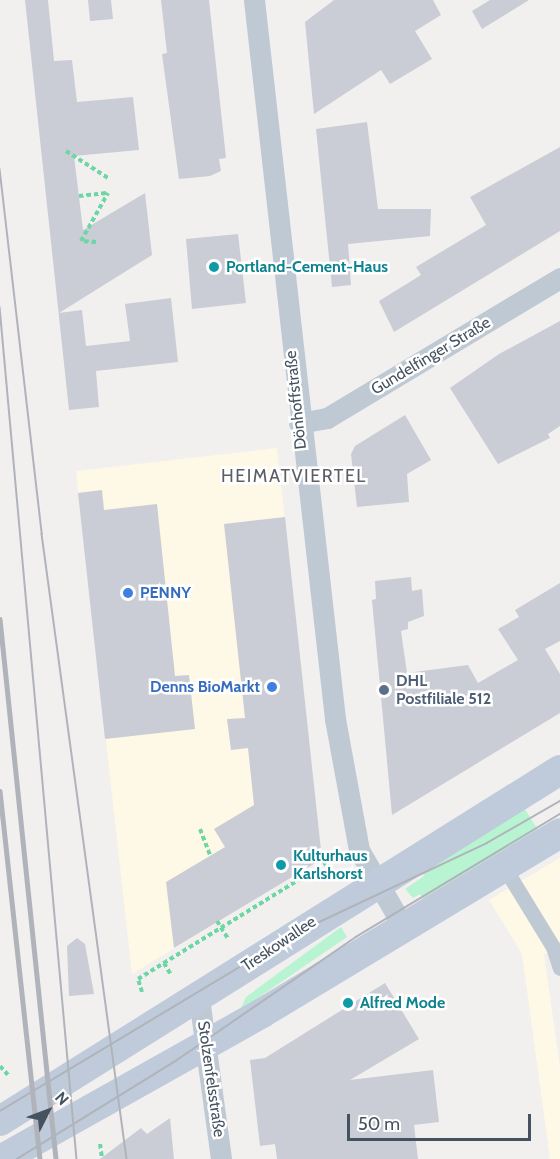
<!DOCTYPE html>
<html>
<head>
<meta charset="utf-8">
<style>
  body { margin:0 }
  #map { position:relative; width:560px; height:1159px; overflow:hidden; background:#f2efef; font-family:Cabin,sans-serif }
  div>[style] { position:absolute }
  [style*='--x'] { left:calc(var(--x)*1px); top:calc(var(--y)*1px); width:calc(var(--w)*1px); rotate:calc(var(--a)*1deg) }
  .commercial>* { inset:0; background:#fef8e6 }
  .green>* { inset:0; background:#b8f4d1 }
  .building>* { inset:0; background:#cacdd5 }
  .path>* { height:4px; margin-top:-2px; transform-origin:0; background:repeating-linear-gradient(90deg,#6cd6a5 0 4.5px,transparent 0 7.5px) }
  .pedestrian>* { height:15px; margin:-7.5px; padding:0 7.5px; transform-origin:7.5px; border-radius:7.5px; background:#bec9d3 }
  .minor>* { height:21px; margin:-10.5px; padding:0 10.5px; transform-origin:10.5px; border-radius:10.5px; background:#bec9d3 }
  .secondary>* { height:30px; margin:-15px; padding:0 15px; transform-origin:15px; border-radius:15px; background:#bfcbda }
  .tram>* { height:1.5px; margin:-0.75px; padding:0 0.75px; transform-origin:0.75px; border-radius:0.75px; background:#b0b4ba }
  .rail>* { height:4.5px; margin:-2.25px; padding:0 2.25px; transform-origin:2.25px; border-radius:2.25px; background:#b0b4ba }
  .dots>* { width:16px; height:16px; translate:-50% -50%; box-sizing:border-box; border:3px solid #fff; border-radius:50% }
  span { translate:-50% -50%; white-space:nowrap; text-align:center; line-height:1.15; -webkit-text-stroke:5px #fff; paint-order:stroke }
  .culture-label { font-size:16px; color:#0d838f; font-weight:700 }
  .left { translate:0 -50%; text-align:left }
  .street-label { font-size:16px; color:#45525f }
  .shop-label { font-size:16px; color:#366cbe; font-weight:700 }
  .right { translate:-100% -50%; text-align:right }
  .service-label { font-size:16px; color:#4e5e75; font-weight:700 }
  .neighbourhood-label { font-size:18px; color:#5b5f65; letter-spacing:1.5px }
  .north { position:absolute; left:18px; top:1081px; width:60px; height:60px; -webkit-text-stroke:4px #fff; paint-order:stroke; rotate:48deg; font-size:16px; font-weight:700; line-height:24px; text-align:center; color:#45525f }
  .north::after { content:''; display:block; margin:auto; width:21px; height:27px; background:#45525f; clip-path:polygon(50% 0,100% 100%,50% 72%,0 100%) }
  .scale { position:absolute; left:347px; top:1114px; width:184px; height:27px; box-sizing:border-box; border:3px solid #45525f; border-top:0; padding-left:8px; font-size:18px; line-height:21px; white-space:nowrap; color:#45525f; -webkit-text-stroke:4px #fff; paint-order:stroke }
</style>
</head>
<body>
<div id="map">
  <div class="commercial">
    <i style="clip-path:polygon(277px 448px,322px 859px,132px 974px,76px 471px)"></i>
    <i style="clip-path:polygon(560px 858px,560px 953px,544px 954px,560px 1068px,560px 1159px,550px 1159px,522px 954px,489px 900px)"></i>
  </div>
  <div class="green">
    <i style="clip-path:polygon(523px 806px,538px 830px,423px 899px,420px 894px,413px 898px,405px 889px,424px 876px,422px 870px)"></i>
    <i style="clip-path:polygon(341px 927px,347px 937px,240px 1010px,246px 997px)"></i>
  </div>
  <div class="building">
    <i style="clip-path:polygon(25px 0,48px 0,54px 61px,72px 60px,77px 102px,133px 97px,139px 150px,74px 156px,83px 230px,145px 193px,152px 255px,59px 313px,82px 310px,86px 346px,130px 341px,125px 304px,171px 298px,178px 362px,96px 371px,99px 407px,69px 410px)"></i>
    <i style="clip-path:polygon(88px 0,111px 0,113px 19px,90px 21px)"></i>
    <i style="clip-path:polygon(161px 0,209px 0,226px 158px,219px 159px,221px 171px,210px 176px,179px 179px,162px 54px,167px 53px)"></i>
    <i style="clip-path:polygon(334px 0,433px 0,441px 15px,415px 31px,432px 59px,390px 84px,381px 70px,314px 114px,305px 22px)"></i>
    <i style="clip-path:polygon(490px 0,529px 0,482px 29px,472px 11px)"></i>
    <i style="clip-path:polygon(367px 122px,378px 209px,431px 209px,430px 236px,348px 244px,351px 285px,332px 287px,316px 129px)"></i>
    <i style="clip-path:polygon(560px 147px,560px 231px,394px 332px,379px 301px,421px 275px,416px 267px,486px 225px,470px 197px)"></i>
    <i style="clip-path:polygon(238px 234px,246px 303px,192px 309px,186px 239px)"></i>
    <i style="clip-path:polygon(560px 321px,560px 426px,548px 434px,550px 438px,498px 464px,450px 388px,499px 354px)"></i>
    <i style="clip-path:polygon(405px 415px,431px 460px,407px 474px,409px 502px,357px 507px,351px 454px,355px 446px)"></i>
    <i style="clip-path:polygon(102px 490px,104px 510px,157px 504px,175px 676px,189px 675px,195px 729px,105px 739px,78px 493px)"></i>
    <i style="clip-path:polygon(285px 517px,322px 859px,174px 948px,166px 882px,225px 847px,214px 829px,254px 805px,248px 748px,231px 750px,227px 719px,245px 718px,224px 524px)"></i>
    <i style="clip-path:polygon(411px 577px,412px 591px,422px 589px,424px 616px,408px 622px,408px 629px,401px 631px,407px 673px,468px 665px,478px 683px,518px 660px,498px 629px,519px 617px,515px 610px,560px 583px,560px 641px,545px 649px,560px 674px,560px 713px,392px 815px,372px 600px,376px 599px,375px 581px)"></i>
    <i style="clip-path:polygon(77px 938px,85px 944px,94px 994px,69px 996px,67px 946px)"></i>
    <i style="clip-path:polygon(385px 983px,419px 1039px,350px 1080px,433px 1070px,439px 1122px,414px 1125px,418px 1159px,277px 1159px,275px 1144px,260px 1146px,250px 1060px,265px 1058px)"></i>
    <i style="clip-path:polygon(170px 1118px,174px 1159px,100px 1159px,141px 1128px,147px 1134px)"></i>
  </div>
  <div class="path">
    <i style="--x:66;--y:151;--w:50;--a:32.7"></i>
    <i style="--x:79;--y:196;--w:28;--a:-6"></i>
    <i style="--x:96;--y:242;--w:15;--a:-176"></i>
    <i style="--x:81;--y:241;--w:55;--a:-60.6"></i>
    <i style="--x:200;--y:829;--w:28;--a:69"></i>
    <i style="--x:217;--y:921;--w:22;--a:58"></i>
    <i style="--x:164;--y:963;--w:14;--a:60"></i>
    <i style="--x:142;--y:992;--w:14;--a:-107"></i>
    <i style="--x:138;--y:979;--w:221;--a:-31.7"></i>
    <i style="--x:0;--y:1066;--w:12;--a:48"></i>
    <i style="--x:100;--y:1144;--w:14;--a:82"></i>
  </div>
  <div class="pedestrian">
    <i style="--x:504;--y:867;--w:94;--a:58.5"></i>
    <i style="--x:553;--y:947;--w:22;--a:72"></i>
  </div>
  <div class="minor">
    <i style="--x:254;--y:0;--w:724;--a:83.57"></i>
    <i style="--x:335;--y:719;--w:133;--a:79.6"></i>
    <i style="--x:359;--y:850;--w:90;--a:60"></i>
    <i style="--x:299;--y:423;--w:28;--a:-10"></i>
    <i style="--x:327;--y:418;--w:272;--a:-31"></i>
    <i style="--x:199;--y:998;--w:162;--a:82.2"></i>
  </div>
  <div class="secondary">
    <i style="--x:0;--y:1121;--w:661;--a:-32.08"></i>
    <i style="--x:2;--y:1159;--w:298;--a:-29.3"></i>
    <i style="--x:262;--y:1013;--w:348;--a:-31.1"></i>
  </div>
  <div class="tram">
    <i style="--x:0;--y:169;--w:367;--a:83.4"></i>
    <i style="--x:42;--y:534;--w:631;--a:82.26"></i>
    <i style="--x:0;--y:307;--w:855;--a:84.84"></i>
    <i style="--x:0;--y:1111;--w:345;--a:-31"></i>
    <i style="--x:296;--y:933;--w:211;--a:-25.2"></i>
    <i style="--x:487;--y:843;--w:84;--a:-29.9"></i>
    <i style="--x:17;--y:1159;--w:188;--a:-31.7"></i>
    <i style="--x:177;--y:1060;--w:217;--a:-34.5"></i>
    <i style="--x:356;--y:937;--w:238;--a:-31.1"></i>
  </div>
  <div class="rail">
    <i style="--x:0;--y:619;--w:543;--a:84.08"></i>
    <i style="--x:0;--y:791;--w:370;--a:83.8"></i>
  </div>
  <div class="dots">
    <i style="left:214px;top:267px;background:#0f9aa8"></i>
    <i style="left:128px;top:593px;background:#3f7fe0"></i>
    <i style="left:272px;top:687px;background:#3f7fe0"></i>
    <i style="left:384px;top:690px;background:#5c6f8a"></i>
    <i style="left:281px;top:865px;background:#0f9aa8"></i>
    <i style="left:348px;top:1003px;background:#0f9aa8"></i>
  </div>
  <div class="culture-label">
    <span class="left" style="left:226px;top:267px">Portland-Cement-Haus</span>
    <span class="left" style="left:293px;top:865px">Kulturhaus<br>Karlshorst</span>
    <span class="left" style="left:360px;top:1003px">Alfred Mode</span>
  </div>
  <div class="street-label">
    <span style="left:431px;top:356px;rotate:-31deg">Gundelfinger Straße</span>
    <span style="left:296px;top:400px;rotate:-96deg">Dönhoffstraße</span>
    <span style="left:279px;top:944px;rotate:-34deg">Treskowallee</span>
    <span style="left:211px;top:1079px;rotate:82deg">Stolzenfelsstraße</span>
  </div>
  <div class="shop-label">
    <span class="left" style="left:140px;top:593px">PENNY</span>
    <span class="right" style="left:260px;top:687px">Denns BioMarkt</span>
  </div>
  <div class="service-label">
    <span class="left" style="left:396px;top:690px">DHL<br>Postfiliale 512</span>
  </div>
  <div class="neighbourhood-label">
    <span style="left:294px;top:476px">HEIMATVIERTEL</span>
  </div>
  <div class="north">N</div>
  <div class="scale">50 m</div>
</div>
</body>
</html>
